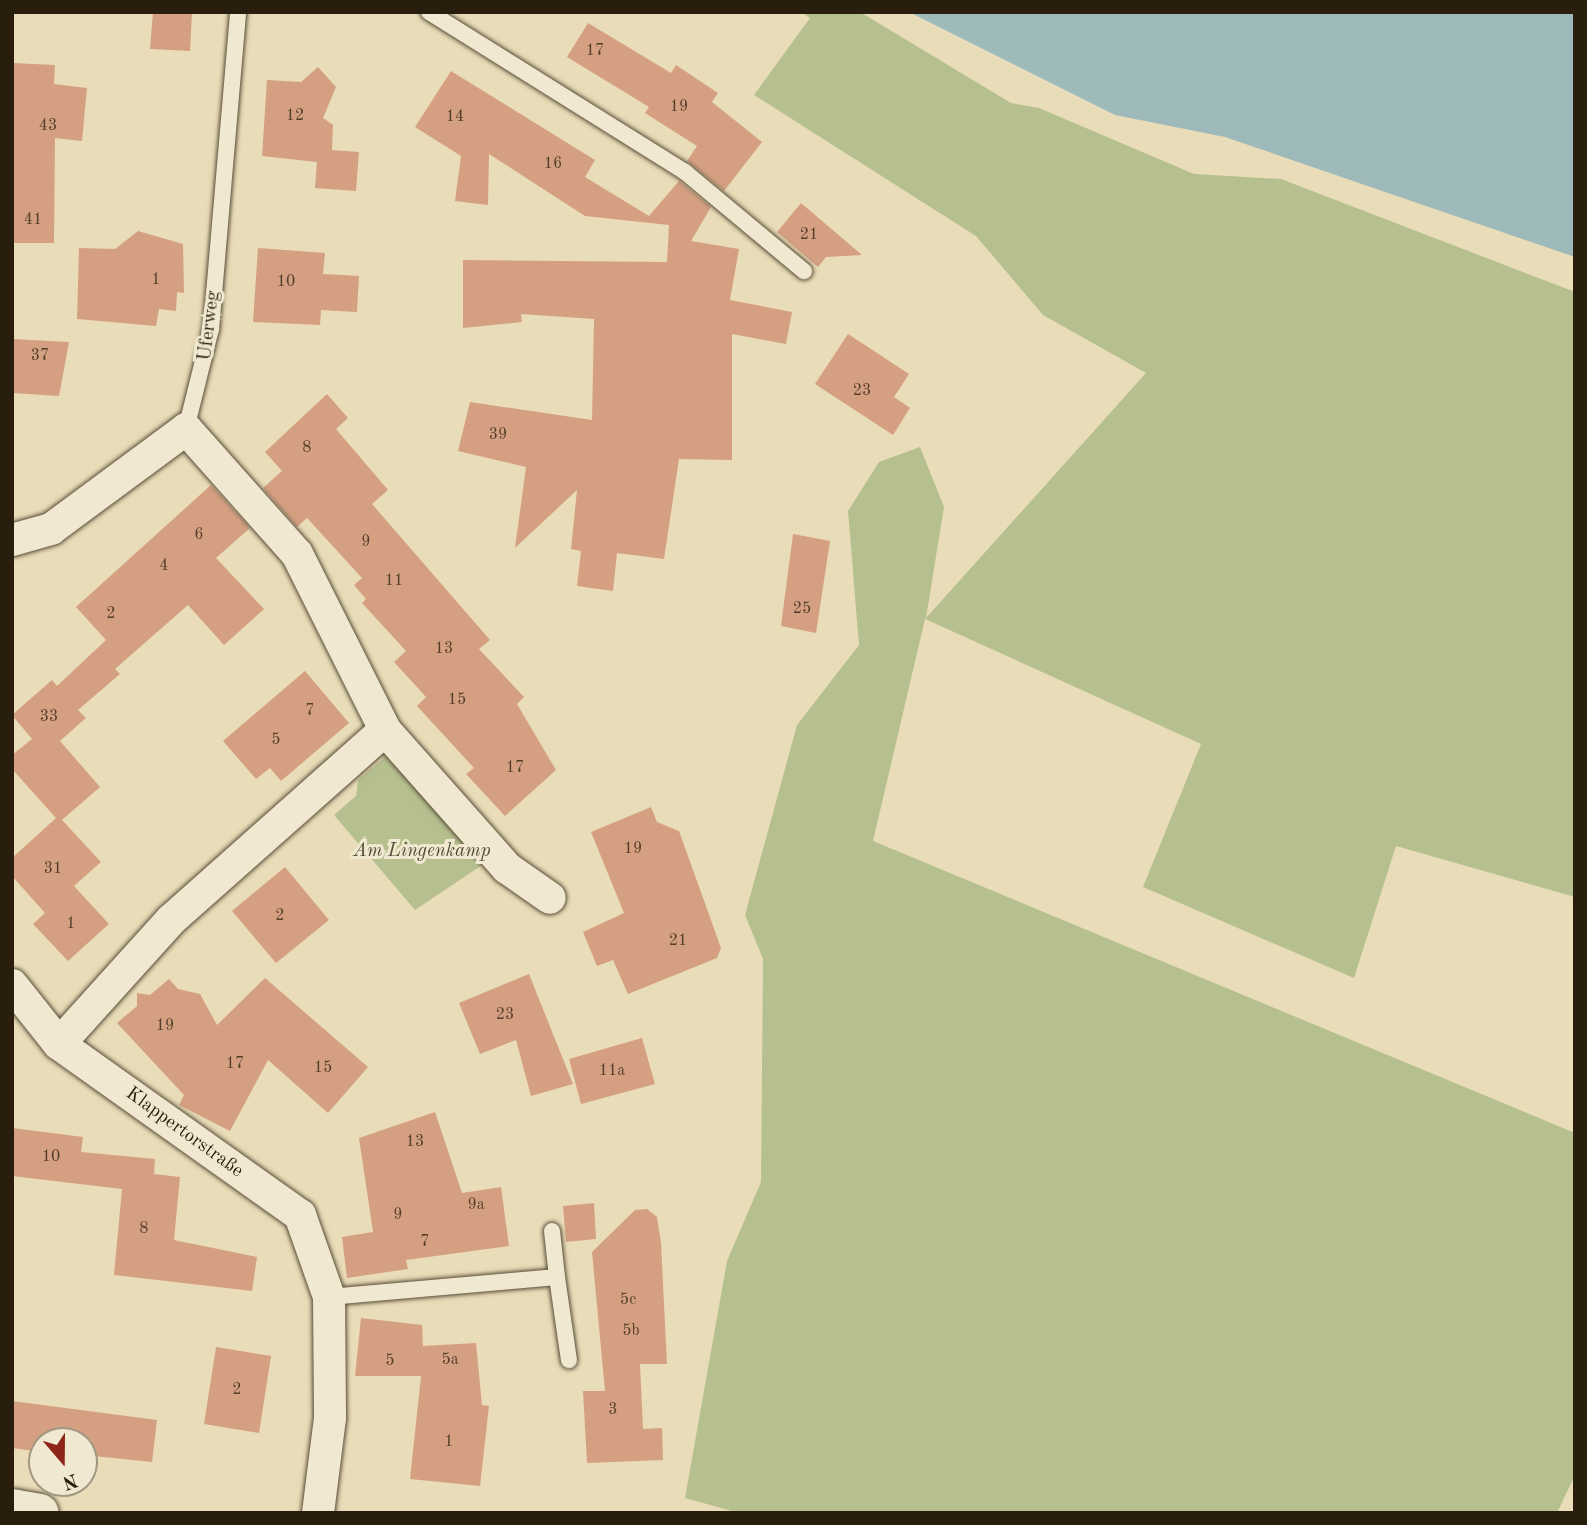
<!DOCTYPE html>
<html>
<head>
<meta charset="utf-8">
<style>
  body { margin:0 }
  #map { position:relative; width:1587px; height:1525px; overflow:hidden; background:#e9dcb8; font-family:"Old Standard TT",serif }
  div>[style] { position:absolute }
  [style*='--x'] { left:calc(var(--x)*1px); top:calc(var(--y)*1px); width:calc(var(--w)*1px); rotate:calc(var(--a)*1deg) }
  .green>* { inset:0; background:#b6c08f }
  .water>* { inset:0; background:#9db9ba }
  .building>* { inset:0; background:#d5a082 }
  .roads { filter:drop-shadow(0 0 2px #594d38) drop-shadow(0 0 2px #594d38) }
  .lane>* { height:16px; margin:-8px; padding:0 8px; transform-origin:8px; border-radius:8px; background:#f1e8d1 }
  .street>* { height:32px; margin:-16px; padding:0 16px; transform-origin:16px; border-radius:16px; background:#f1e8d1 }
  .secondary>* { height:38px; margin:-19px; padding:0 19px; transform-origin:19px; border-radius:19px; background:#f1e8d1 }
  span { translate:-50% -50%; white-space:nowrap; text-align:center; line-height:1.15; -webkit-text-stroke:6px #f1e8d1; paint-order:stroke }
  .number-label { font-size:16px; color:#543e2a }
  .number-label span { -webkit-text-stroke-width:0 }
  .street-label { font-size:19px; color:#291d0d }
  .park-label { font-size:19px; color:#534e34; font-style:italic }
  .frame { position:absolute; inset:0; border:14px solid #291d0d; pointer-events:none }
  .north { position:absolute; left:28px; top:1427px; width:70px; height:70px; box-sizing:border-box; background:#f1e8d1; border:2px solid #a19783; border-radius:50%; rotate:160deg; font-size:19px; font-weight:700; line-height:28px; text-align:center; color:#291d0d }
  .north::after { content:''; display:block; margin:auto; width:24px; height:32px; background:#8f2418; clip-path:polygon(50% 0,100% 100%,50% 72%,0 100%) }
</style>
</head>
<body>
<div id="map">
  <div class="green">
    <i style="clip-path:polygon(801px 12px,860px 12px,1011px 103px,1039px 108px,1194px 174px,1281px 179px,1575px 292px,1575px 897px,1396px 846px,1354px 978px,1143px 887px,1201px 744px,925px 619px,873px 841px,1575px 1133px,1575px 1475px,1557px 1513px,739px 1513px,685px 1498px,727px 1261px,761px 1182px,763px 959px,745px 915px,797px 725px,859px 645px,848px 511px,879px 462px,920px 447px,944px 507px,926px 618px,1146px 373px,1043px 315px,976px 236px,754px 95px,810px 18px)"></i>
    <i style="clip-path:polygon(390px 753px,488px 861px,415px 910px,334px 815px,356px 796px,358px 780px)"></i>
  </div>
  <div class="water">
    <i style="clip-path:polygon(909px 12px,1575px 12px,1575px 257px,1225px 137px,1115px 115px)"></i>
  </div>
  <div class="building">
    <i style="clip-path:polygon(153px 12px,192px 12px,190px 51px,150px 49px)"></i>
    <i style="clip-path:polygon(588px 23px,671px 73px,676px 65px,718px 93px,712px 102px,762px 142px,724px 191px,687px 161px,697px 146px,645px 113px,649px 107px,567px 57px)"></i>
    <i style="clip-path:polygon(12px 63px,55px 65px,54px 84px,87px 88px,82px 141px,55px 138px,54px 243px,12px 243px)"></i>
    <i style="clip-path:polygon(318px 67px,336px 87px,323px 118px,333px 125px,332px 150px,359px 152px,356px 191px,315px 188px,317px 162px,262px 156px,267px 80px,301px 82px)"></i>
    <i style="clip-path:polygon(451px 71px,595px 160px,585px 177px,649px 216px,679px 181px,711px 207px,691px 241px,739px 249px,730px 300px,792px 312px,786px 344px,732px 334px,732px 460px,679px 459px,664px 559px,617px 553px,613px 591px,577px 586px,581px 551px,571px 549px,577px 490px,515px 548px,526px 467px,458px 451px,470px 402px,592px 420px,594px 319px,521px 314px,522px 322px,463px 328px,463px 260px,667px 262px,669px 225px,585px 216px,489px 154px,488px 205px,455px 201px,461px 156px,415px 127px)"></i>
    <i style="clip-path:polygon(801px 203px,862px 255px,826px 257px,818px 267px,777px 232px)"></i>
    <i style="clip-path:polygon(138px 231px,183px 244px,184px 293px,177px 292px,176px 311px,159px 309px,156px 326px,77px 319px,79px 248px,115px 249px)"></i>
    <i style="clip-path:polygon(258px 248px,325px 253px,323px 274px,359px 276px,357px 312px,321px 310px,320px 325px,253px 322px)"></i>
    <i style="clip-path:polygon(848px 334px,909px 374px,894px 397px,910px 408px,893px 435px,815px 384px)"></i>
    <i style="clip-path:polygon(12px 339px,69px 342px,59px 396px,12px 393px)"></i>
    <i style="clip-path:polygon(327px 394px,348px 418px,336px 429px,388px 490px,372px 504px,490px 640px,479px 649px,524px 697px,517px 704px,556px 770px,505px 816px,466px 774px,474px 768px,417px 706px,426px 697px,394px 662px,406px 651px,362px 603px,366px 599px,354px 585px,362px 578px,307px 518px,297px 527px,263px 488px,282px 471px,265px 452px)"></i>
    <i style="clip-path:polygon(211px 485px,250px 528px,216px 558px,264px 609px,224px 645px,188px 605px,115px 669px,120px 674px,78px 710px,86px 718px,60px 741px,100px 787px,62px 820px,101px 862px,74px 886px,109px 924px,68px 961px,33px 924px,45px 913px,12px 876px,12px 858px,56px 818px,12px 769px,12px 755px,32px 739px,12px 715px,52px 680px,57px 686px,106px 640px,76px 607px)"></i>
    <i style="clip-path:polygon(793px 534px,830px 541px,816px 633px,781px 626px)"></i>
    <i style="clip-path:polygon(305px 671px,349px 723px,281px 781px,270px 768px,256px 779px,223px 741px)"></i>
    <i style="clip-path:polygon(651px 807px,657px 822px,679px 831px,721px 948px,717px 958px,628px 994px,613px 960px,597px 966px,583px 932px,624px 913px,591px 832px)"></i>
    <i style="clip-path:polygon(285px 867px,329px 920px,276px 963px,232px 911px)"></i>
    <i style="clip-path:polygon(529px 974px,573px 1084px,531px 1096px,516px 1040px,480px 1054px,459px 1003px)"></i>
    <i style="clip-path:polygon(265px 978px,368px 1067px,328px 1113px,268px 1060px,230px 1131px,179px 1105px,184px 1095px,117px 1023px,137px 1006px,137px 993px,150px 995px,169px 979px,178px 989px,200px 994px,217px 1025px)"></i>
    <i style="clip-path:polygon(642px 1038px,655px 1084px,581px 1104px,569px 1059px)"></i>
    <i style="clip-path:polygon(435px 1112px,462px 1193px,501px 1187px,509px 1246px,406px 1260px,408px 1269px,347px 1278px,342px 1237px,373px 1232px,359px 1138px)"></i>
    <i style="clip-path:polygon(12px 1128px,83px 1137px,81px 1152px,155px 1159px,154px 1174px,180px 1177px,174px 1240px,257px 1257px,252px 1291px,114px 1275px,122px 1189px,12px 1176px)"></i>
    <i style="clip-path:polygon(594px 1203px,596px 1239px,566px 1242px,563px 1206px)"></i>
    <i style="clip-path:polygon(647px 1209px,657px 1217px,661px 1243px,667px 1364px,640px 1364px,643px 1429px,662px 1428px,663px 1460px,587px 1463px,583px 1391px,605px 1391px,592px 1252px,635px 1210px)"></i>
    <i style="clip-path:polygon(361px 1318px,422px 1325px,423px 1346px,476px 1343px,482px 1405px,489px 1406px,480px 1486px,410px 1479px,421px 1376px,355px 1376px)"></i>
    <i style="clip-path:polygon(216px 1347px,271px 1356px,259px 1433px,204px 1424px)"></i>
    <i style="clip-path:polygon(12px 1401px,157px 1420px,152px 1462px,84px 1455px,84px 1441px,42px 1441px,42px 1452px,12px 1448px)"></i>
  </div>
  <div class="roads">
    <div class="lane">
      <i style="--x:429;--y:12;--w:302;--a:32"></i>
      <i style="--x:685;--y:172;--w:155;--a:39.8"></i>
      <i style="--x:186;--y:429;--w:103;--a:-76"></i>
      <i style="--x:211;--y:329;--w:318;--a:-85.1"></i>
      <i style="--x:552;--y:1231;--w:46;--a:83.8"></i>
      <i style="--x:329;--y:1297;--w:229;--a:-5"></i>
      <i style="--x:557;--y:1277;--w:84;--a:81.8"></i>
    </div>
    <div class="street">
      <i style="--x:12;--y:540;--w:41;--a:-15.8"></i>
      <i style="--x:51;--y:529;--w:168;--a:-36.5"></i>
      <i style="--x:186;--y:429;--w:167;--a:48.4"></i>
      <i style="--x:297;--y:554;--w:197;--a:63.4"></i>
      <i style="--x:385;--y:730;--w:286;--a:138.4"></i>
      <i style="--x:171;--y:920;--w:167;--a:132.1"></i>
      <i style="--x:385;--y:730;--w:184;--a:48.5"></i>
      <i style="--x:507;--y:868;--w:52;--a:34.9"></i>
      <i style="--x:12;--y:985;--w:75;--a:51.5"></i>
      <i style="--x:59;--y:1044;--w:296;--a:35.4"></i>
      <i style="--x:300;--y:1215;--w:87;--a:70.5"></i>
      <i style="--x:329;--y:1297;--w:121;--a:89.5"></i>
      <i style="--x:330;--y:1418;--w:96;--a:97.2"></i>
    </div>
    <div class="secondary">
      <i style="--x:12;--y:1508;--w:28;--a:10"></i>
    </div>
  </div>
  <div class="number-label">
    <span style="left:595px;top:51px">17</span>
    <span style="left:679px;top:107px">19</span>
    <span style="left:295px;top:116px">12</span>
    <span style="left:455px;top:117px">14</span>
    <span style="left:48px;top:126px">43</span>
    <span style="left:553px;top:164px">16</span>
    <span style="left:33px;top:220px">41</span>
    <span style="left:809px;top:235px">21</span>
    <span style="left:156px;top:280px">1</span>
    <span style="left:286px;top:282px">10</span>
    <span style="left:40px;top:356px">37</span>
    <span style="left:862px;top:391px">23</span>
    <span style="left:498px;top:435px">39</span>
    <span style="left:307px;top:448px">8</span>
    <span style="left:199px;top:535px">6</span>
    <span style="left:366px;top:542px">9</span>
    <span style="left:164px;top:566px">4</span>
    <span style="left:394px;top:581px">11</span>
    <span style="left:802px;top:609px">25</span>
    <span style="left:111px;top:614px">2</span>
    <span style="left:444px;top:649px">13</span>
    <span style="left:457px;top:700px">15</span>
    <span style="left:310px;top:711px">7</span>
    <span style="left:49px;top:717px">33</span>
    <span style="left:276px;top:740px">5</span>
    <span style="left:515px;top:768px">17</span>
    <span style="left:633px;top:849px">19</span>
    <span style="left:53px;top:869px">31</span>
    <span style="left:280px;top:916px">2</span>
    <span style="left:71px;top:924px">1</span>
    <span style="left:678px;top:941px">21</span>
    <span style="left:505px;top:1015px">23</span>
    <span style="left:165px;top:1026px">19</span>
    <span style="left:235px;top:1064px">17</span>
    <span style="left:323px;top:1068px">15</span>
    <span style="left:612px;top:1071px">11a</span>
    <span style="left:415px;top:1142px">13</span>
    <span style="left:51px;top:1157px">10</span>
    <span style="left:476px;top:1205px">9a</span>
    <span style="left:398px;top:1215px">9</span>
    <span style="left:144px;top:1229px">8</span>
    <span style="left:425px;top:1242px">7</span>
    <span style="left:628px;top:1300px">5c</span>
    <span style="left:631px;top:1331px">5b</span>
    <span style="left:450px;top:1360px">5a</span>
    <span style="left:390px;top:1361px">5</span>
    <span style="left:237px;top:1390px">2</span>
    <span style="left:613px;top:1410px">3</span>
    <span style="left:449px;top:1442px">1</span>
  </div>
  <div class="street-label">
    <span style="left:210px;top:326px;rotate:-83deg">Uferweg</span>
    <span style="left:184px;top:1133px;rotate:36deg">Klappertorstraße</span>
  </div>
  <div class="park-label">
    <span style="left:422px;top:852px">Am Lingenkamp</span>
  </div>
  <div class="frame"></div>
  <div class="north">N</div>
</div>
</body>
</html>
